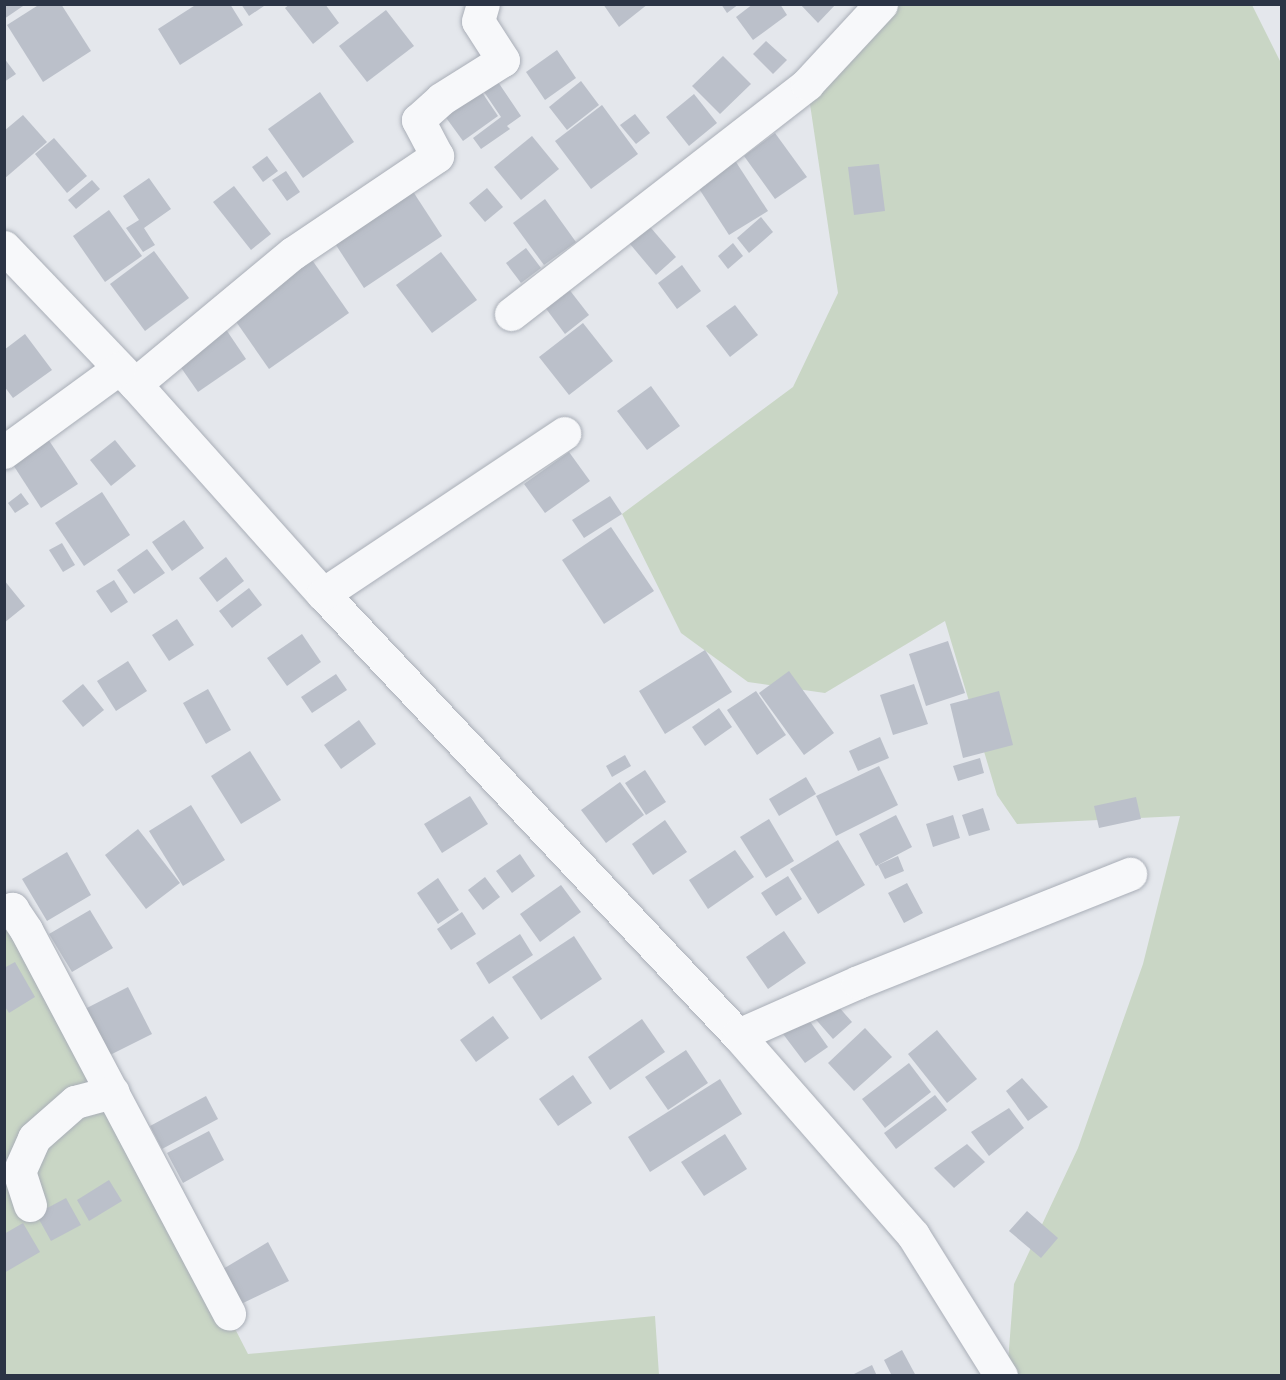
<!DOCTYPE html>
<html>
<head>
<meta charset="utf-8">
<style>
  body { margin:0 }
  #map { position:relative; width:1286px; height:1380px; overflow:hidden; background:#e4e7ec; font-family:"DejaVu Sans",sans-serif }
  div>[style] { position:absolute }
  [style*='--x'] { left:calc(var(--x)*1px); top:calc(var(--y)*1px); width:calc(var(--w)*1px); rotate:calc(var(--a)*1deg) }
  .green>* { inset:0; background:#c9d6c5 }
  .building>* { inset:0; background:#bbc0ca }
  .roads { filter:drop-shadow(0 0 2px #a9aeb7) drop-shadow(0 0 2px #a9aeb7) }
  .minor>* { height:33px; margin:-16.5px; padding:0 16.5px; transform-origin:16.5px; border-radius:16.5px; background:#f7f8fa }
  span { translate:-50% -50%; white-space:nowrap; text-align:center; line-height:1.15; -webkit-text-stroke:6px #f4f6f9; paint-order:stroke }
  .frame { position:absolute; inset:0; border:6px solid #2b3445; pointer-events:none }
</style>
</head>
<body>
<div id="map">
  <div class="green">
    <i style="clip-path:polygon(881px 5px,1252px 5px,1282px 65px,1281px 1375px,1007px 1375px,1014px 1284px,1078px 1148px,1143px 964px,1180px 816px,1017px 824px,997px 795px,945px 621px,825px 693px,748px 682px,681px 633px,622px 514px,793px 387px,838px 293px,807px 84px)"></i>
    <i style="clip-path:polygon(4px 912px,113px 1092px,248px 1354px,655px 1316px,659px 1375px,5px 1375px)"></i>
  </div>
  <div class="building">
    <i style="clip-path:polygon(4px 4px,26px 4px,4px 19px)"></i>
    <i style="clip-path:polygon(40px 4px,61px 4px,91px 51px,43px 82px,7px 25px)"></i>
    <i style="clip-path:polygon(197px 4px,230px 4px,243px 25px,180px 65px,158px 29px)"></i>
    <i style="clip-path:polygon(241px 4px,267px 4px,249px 16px)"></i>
    <i style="clip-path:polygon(290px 4px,325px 4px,339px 23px,313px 44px,285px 8px)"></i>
    <i style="clip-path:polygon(603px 4px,648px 4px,619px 27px)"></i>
    <i style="clip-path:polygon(721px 4px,739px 4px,727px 13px)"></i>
    <i style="clip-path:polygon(753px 4px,780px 4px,787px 15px,753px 40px,736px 17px)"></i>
    <i style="clip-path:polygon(800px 4px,836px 4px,818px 23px)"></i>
    <i style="clip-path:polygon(386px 10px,414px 46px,367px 82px,339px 46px)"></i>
    <i style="clip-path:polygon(766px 41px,787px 60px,773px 74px,753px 54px)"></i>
    <i style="clip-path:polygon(557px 50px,576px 78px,545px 100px,526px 72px)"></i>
    <i style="clip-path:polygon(723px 56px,751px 84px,720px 114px,692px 86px)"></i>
    <i style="clip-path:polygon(4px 58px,16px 74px,4px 82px)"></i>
    <i style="clip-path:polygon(494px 76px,521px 116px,507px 126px,510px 129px,481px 149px,473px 138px,501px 117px,480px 86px)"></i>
    <i style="clip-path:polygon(581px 81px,599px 105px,567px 130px,549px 107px)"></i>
    <i style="clip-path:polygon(475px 82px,498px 116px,463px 141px,439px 108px)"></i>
    <i style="clip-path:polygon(320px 92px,354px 142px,303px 178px,268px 129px)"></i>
    <i style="clip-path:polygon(694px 94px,717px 123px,689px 146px,666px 117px)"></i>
    <i style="clip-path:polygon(602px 105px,638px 154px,591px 189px,555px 141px)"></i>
    <i style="clip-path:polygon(635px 114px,650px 133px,636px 144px,620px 125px)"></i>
    <i style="clip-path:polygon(23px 115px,47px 142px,4px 179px,4px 131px)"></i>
    <i style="clip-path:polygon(775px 133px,807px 177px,775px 199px,744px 156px)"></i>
    <i style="clip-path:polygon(532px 136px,559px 169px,521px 200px,494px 167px)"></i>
    <i style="clip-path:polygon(54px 138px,87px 176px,67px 193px,35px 154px)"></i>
    <i style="clip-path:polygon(267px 156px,278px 171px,263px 182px,252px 167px)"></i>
    <i style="clip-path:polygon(734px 159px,768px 211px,729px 235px,696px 184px)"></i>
    <i style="clip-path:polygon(879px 164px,885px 211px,854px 215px,848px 167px)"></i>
    <i style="clip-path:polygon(286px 171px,300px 192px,287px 201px,272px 180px)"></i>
    <i style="clip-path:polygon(149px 178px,171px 209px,144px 228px,155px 245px,143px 252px,126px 228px,139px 220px,123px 196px)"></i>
    <i style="clip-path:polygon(92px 180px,100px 189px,76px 209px,68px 200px)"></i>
    <i style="clip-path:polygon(234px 186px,271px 234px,251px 250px,213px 202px)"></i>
    <i style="clip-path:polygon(487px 188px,503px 207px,485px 222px,469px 203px)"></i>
    <i style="clip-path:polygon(412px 190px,442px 236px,364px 288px,334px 242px)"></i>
    <i style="clip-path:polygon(545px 199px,576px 242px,544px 265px,513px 223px)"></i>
    <i style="clip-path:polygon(109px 210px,142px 256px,105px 282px,73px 236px)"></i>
    <i style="clip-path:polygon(761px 217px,773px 232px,749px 253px,737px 238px)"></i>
    <i style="clip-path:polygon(645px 221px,676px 257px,656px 275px,625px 238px)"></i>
    <i style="clip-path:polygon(733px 243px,743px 256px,728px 269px,718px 256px)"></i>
    <i style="clip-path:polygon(526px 248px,541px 268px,521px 283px,506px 263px)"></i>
    <i style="clip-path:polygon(154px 251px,189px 298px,145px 331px,110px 284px)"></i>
    <i style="clip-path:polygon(441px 252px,477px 300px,432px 333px,396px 285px)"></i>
    <i style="clip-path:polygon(310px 257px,349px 313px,269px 369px,230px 313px)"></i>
    <i style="clip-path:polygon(682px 265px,701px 291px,677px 309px,658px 283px)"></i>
    <i style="clip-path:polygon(568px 288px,589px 315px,565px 334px,544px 306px)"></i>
    <i style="clip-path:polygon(735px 305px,758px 335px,730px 357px,706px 326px)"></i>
    <i style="clip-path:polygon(583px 323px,613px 361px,569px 395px,539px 357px)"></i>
    <i style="clip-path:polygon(223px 325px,246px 359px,198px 392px,175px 359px)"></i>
    <i style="clip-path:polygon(25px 334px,52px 370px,13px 398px,4px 386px,4px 350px)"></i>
    <i style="clip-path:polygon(651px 386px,680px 426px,647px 450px,617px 411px)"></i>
    <i style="clip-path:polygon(44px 433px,78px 484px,41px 508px,8px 457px)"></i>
    <i style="clip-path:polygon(115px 440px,136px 466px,111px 486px,90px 460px)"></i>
    <i style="clip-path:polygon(569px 452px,590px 481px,545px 513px,524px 484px)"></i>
    <i style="clip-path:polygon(102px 492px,130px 535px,84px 566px,55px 523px)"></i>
    <i style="clip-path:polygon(21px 493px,29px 504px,15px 513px,8px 503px)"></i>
    <i style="clip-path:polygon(610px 496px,622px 514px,584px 538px,572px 520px)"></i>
    <i style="clip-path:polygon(184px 520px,204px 548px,172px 571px,152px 542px)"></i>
    <i style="clip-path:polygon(611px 527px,654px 591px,604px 624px,562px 560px)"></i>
    <i style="clip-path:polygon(62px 543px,75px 565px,63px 572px,49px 550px)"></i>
    <i style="clip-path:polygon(147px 549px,165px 573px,134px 594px,117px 570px)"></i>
    <i style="clip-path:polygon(226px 557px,244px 581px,217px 602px,199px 578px)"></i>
    <i style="clip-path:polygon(4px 580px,25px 606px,4px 623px)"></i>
    <i style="clip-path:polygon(114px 580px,128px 602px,111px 613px,96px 591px)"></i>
    <i style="clip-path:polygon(249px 588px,262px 605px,232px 628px,219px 611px)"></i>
    <i style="clip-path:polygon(177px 619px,194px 645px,169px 661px,152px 635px)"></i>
    <i style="clip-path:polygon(302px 634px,321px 662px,287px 686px,267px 658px)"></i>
    <i style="clip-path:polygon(948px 641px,965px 693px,926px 706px,909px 654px)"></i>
    <i style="clip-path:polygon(705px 650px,732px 692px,665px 734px,639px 691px)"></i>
    <i style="clip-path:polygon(128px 661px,147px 691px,116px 711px,97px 681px)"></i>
    <i style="clip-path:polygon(789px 671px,834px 733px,804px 755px,759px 693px)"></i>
    <i style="clip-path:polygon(336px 674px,347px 690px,312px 713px,301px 697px)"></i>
    <i style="clip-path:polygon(83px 684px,104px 710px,83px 727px,62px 701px)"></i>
    <i style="clip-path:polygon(914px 684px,928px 724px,893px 735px,880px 695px)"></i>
    <i style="clip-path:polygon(208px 689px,231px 730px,206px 744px,183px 703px)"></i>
    <i style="clip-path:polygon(756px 691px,786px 735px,757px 755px,727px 710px)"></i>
    <i style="clip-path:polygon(999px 691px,1013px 745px,963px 758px,950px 704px)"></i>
    <i style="clip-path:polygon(719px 708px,732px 727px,705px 746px,692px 727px)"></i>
    <i style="clip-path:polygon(359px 720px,376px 744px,341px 769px,324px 745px)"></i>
    <i style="clip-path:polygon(880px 737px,889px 758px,858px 771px,849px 751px)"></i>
    <i style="clip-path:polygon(250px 751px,281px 800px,241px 824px,211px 776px)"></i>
    <i style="clip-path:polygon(625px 755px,631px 766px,612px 777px,606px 766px)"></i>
    <i style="clip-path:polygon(980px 758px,984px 773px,958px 781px,953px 766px)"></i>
    <i style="clip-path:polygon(879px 766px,898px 805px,836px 836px,816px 796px)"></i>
    <i style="clip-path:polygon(645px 770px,666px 802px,646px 815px,625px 783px)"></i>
    <i style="clip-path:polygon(806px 777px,816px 794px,779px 816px,769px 799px)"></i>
    <i style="clip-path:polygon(620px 782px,644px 815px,606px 843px,581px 810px)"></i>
    <i style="clip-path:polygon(470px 796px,488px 824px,442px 853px,424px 824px)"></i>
    <i style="clip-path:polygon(1136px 797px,1141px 819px,1099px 828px,1094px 806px)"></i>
    <i style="clip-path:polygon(191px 805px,225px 860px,183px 886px,149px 831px)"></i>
    <i style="clip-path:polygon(983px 808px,990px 830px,969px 836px,962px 815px)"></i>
    <i style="clip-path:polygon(896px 815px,912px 847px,876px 866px,859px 834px)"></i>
    <i style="clip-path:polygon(953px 815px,960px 838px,933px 847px,926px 824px)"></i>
    <i style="clip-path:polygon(769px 819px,794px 861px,766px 878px,740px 837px)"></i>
    <i style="clip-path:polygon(665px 820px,687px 852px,653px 875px,632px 844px)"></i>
    <i style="clip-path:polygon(138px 829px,180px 883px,146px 909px,105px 855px)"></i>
    <i style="clip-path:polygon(838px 840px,865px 885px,818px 914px,790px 869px)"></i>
    <i style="clip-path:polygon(735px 850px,754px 877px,708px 909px,689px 880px)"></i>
    <i style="clip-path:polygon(67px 852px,91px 895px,47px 921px,22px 879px)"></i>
    <i style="clip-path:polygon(520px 854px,535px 876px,512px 893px,496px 871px)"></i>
    <i style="clip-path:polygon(898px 856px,904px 871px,885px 879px,878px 865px)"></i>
    <i style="clip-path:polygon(788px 876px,802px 899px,776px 916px,761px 893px)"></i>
    <i style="clip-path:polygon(485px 877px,500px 897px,483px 910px,468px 890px)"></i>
    <i style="clip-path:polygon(438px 878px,459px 910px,438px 924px,417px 893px)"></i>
    <i style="clip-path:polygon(907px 883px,923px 913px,904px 923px,888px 893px)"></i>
    <i style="clip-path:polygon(561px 885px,581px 912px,540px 942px,520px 914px)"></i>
    <i style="clip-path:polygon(90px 910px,113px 948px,72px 972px,49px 934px)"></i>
    <i style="clip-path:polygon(462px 912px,476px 934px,451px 950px,437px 929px)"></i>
    <i style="clip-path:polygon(784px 931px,806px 963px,768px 989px,746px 957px)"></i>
    <i style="clip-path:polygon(520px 934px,533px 955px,489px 984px,476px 963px)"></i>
    <i style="clip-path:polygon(574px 936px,602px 979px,541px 1020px,512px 977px)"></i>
    <i style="clip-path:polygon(15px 962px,35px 997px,9px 1013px,4px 1005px,4px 968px)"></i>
    <i style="clip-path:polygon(128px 987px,152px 1034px,104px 1058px,81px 1011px)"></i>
    <i style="clip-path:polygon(830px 997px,852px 1022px,833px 1039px,811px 1014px)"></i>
    <i style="clip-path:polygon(804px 1013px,828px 1047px,805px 1063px,780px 1030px)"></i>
    <i style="clip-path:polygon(493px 1016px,509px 1038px,476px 1062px,460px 1040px)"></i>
    <i style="clip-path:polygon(642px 1019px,665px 1052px,610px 1090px,588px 1057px)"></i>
    <i style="clip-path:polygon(865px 1028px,892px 1057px,854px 1091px,828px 1063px)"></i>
    <i style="clip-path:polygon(937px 1030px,977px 1079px,947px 1103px,908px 1054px)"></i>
    <i style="clip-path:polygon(686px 1050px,708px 1083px,668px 1110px,645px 1077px)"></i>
    <i style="clip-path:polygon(909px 1063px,931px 1092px,885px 1128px,862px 1099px)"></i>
    <i style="clip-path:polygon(573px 1075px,592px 1103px,558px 1126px,539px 1099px)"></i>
    <i style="clip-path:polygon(1022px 1078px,1048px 1107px,1028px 1121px,1006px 1091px)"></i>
    <i style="clip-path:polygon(720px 1079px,742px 1114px,650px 1172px,628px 1137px)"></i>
    <i style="clip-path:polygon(935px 1095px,947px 1110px,896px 1149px,884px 1133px)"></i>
    <i style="clip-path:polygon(206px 1096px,218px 1119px,162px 1149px,150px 1126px)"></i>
    <i style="clip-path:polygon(1009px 1108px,1024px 1128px,989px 1156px,971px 1132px)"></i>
    <i style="clip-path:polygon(209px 1131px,224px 1160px,183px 1183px,167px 1153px)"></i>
    <i style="clip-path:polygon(725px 1134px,747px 1169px,704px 1196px,681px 1162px)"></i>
    <i style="clip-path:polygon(967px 1144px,985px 1162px,954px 1188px,934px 1168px)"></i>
    <i style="clip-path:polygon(109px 1180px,122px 1201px,89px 1221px,77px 1200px)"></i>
    <i style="clip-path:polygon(66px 1198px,81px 1225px,51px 1241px,36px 1214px)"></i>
    <i style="clip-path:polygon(1027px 1211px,1058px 1238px,1041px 1258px,1009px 1231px)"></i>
    <i style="clip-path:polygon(23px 1223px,40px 1252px,4px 1273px,4px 1234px)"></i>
    <i style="clip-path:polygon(268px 1242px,289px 1281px,239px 1305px,223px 1269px)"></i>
    <i style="clip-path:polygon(902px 1350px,916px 1376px,892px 1376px,884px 1360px)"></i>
    <i style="clip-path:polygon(872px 1365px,877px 1376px,850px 1376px)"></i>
  </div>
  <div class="roads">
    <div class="minor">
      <i style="--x:4;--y:247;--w:190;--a:46.3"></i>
      <i style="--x:135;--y:384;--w:282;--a:48.2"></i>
      <i style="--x:323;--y:594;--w:606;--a:46.74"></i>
      <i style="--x:738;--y:1035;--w:266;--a:48.8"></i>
      <i style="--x:913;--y:1235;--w:166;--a:58"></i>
      <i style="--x:511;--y:314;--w:375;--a:-37.8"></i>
      <i style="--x:807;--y:84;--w:109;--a:-47.2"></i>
      <i style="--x:135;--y:384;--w:205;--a:-39.7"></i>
      <i style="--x:293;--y:253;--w:174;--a:-34"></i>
      <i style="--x:437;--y:156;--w:41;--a:-117.8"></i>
      <i style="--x:418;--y:120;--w:31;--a:-42"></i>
      <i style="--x:441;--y:99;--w:73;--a:-32.2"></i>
      <i style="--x:503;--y:60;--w:46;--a:-122.7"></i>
      <i style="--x:478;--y:21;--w:18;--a:-74"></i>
      <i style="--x:4;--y:452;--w:142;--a:-36.1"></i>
      <i style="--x:323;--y:594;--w:290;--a:-33.7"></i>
      <i style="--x:4;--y:912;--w:9;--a:-21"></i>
      <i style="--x:12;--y:909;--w:25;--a:56"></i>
      <i style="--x:26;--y:930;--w:434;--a:62.1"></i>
      <i style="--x:738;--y:1035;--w:131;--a:-23.8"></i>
      <i style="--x:858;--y:982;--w:293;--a:-21.7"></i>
      <i style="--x:30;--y:1205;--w:35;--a:-108"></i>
      <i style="--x:19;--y:1172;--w:37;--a:-66"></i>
      <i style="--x:34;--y:1138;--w:55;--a:-41.3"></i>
      <i style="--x:75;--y:1102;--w:39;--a:-15"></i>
    </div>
  </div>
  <div class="frame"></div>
</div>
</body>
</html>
